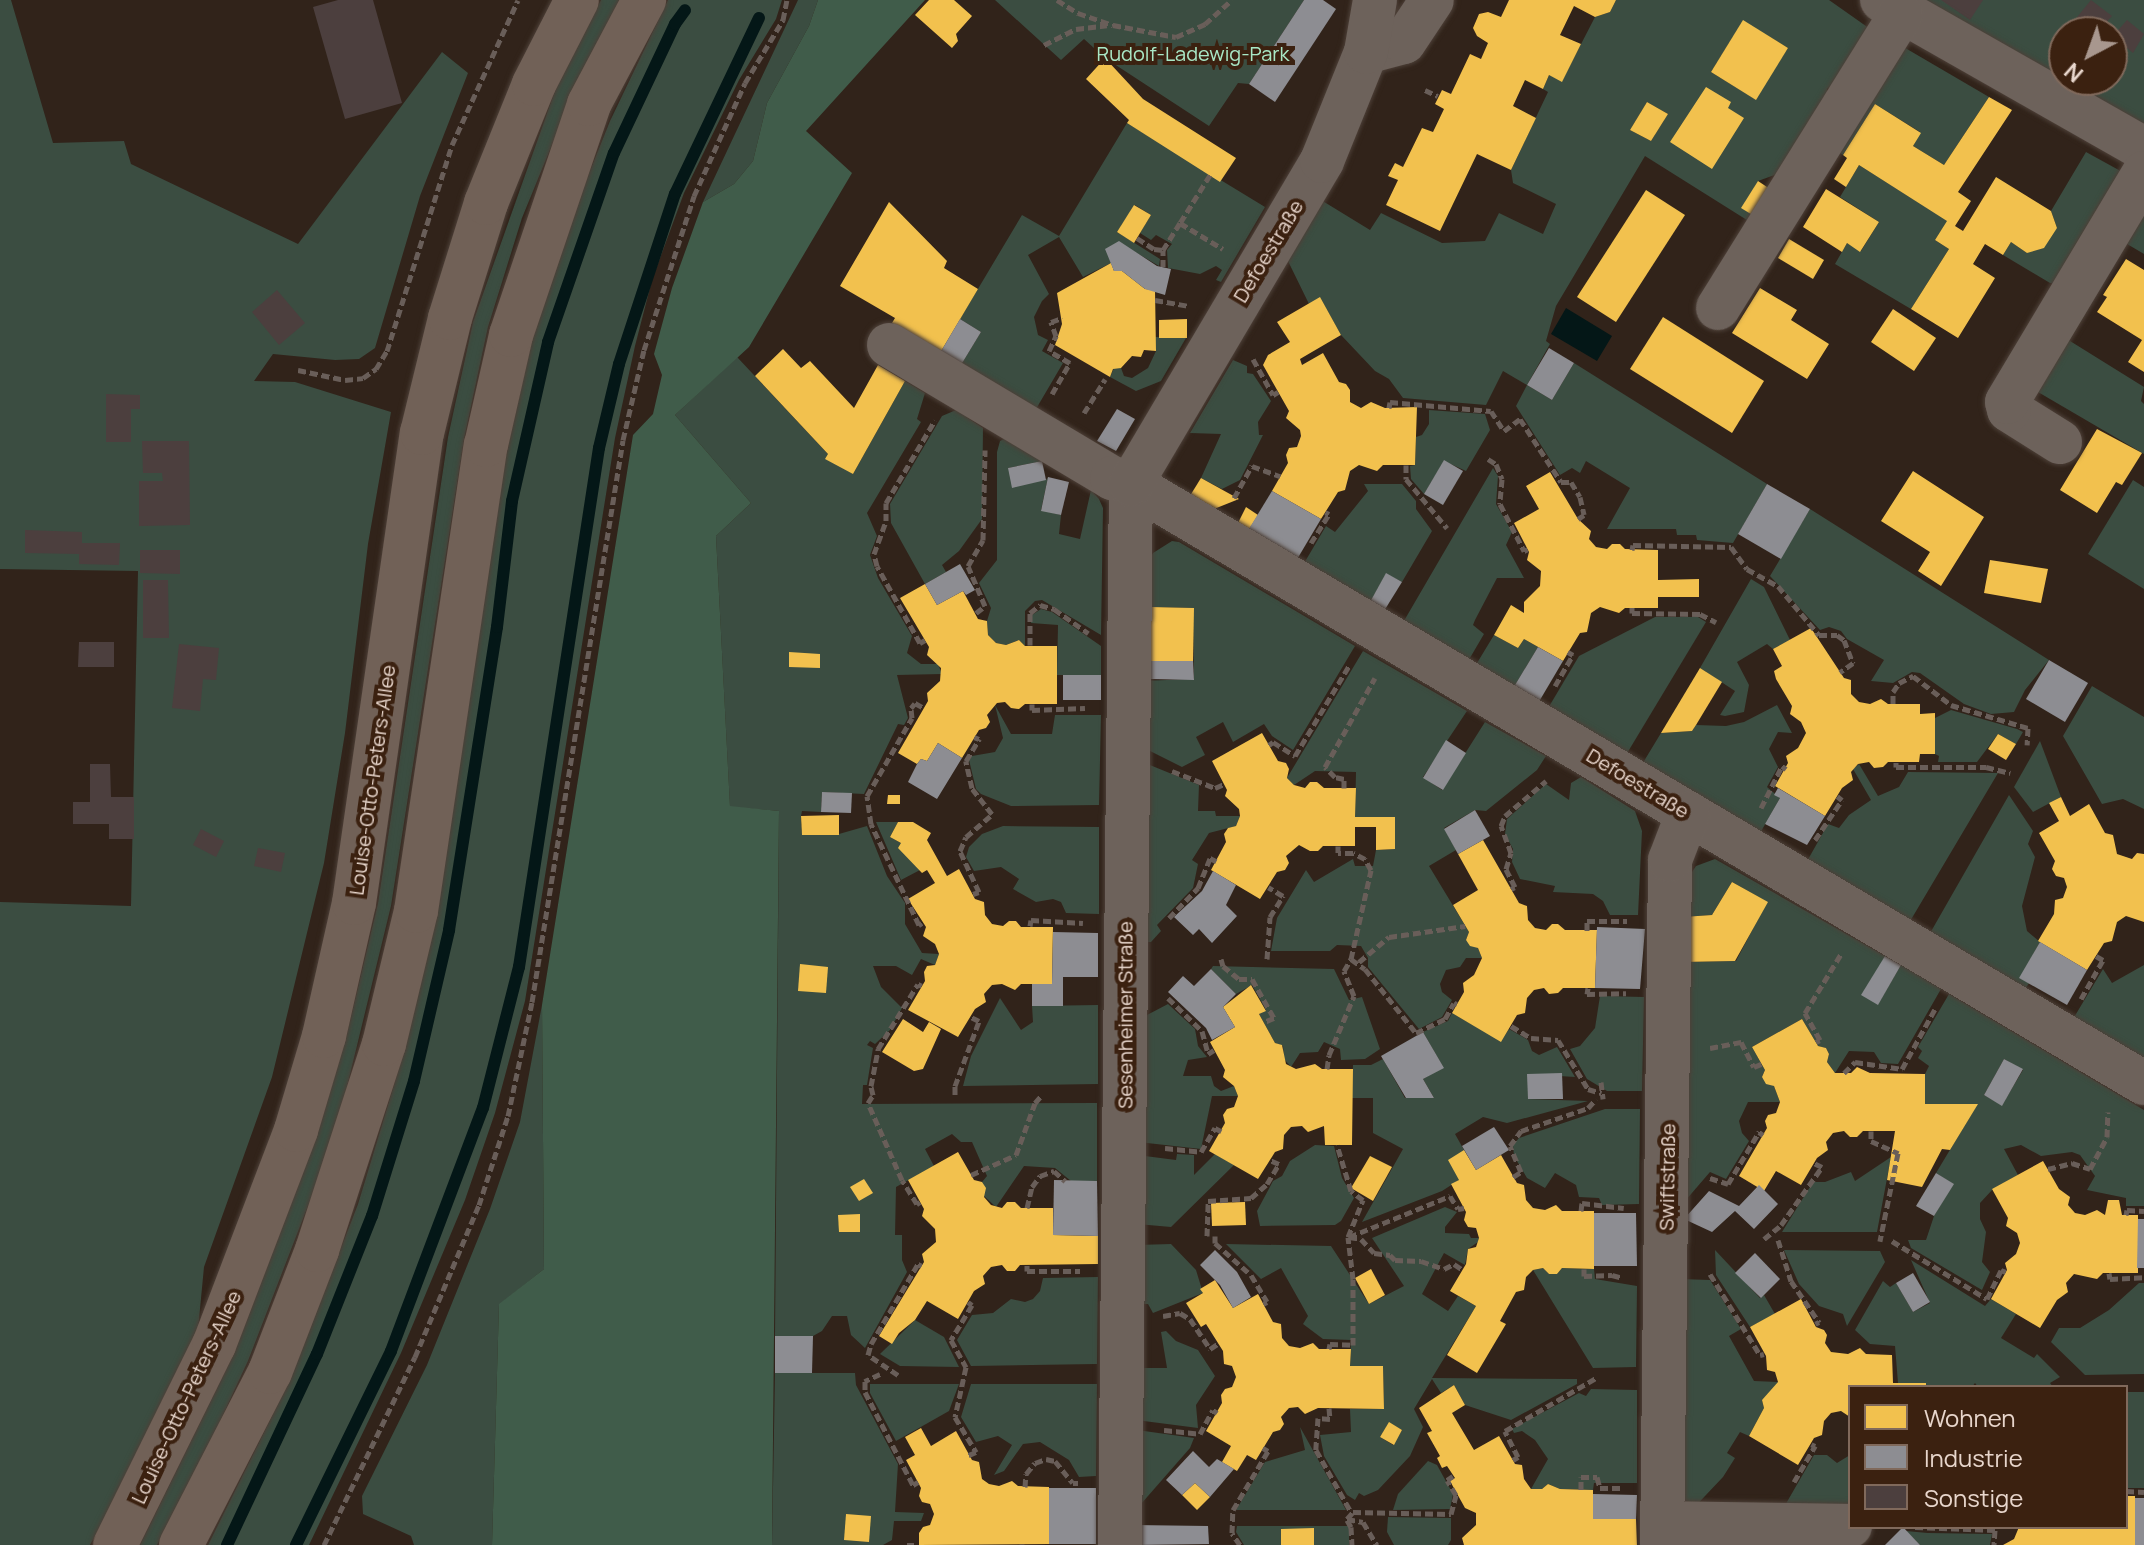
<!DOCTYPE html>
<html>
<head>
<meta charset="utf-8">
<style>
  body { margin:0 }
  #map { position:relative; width:2144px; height:1545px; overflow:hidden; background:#31231a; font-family:Manrope,sans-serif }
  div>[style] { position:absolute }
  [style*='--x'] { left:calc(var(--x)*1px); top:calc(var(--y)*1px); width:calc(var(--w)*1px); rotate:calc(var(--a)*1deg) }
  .green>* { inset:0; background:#3b4d41 }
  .forest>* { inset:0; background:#405c4a }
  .water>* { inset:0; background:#041717 }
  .homes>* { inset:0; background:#f2c14e }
  .industry>* { inset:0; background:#8d8d92 }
  .stream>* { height:12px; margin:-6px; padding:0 6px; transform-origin:6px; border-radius:6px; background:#041717 }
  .building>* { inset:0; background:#4c3f3e }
  .path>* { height:5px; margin-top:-2.5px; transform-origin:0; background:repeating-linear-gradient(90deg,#695e59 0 8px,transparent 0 12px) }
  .roads { filter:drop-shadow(0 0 2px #4d4038) drop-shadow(0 0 2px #4d4038) }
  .minor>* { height:44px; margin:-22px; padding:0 22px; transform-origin:22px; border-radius:22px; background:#6d625b }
  .major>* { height:44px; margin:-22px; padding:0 22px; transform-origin:22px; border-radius:22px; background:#716157 }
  span { translate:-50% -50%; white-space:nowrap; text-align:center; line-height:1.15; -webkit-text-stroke:8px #3b2110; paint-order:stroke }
  .park-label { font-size:20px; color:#a9e8c6 }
  .street-label { font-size:20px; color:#e8d6cc }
  .legend { position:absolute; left:1848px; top:1385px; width:280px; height:144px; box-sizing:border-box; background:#3b2110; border:2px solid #80695b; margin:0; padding:10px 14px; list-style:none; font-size:24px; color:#e8d6cc }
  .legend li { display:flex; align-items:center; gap:16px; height:40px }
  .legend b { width:40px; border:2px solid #80695b }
  .north { position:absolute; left:2048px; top:16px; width:80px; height:80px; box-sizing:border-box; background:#3b2110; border:2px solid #80695b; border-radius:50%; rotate:221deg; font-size:22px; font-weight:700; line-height:32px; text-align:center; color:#e8d6cc }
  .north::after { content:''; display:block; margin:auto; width:28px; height:36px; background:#a8978e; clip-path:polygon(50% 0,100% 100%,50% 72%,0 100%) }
</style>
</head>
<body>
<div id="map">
  <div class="green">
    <i style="clip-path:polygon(0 0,11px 0,53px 143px,124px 141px,131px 164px,298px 244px,442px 52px,468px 73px,420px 196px,375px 348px,359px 359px,335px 360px,273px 354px,254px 381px,295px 382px,391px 412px,368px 544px,345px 733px,324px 863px,272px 1077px,204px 1267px,198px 1330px,144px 1446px,90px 1545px,0 1545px,0 902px,131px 906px,138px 571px,0 569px)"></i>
    <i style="clip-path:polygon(601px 0,619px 0,572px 96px,522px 218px,488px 327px,464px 439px,391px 906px,335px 1136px,248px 1361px,215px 1432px,157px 1545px,140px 1545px,234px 1354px,318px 1133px,347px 1034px,378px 903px,448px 437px,473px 322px,556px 88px)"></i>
    <i style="clip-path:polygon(668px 0,782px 0,776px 19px,739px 80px,684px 193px,652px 280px,635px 346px,615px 438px,525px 1001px,495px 1113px,465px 1200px,401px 1353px,309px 1545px,208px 1545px,289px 1382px,358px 1204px,404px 1052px,506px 456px,532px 340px,565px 233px,610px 121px)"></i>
    <i style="clip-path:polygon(798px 0,818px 0,809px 26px,767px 103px,753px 161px,734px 184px,703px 202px)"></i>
    <i style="clip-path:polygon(995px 0,1304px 0,1249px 84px,1238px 83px,1209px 126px,1105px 58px,1084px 39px,1061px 60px)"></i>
    <i style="clip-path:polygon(evenodd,1616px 0,1829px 0,1873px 31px,1849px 71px,1827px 89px,1830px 110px,1783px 172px,1758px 181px,1758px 227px,1645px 156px,1556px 306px,1546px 341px,1550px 344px,1527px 385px,1552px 400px,1574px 363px,1767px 484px,1733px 543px,1697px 540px,1696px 535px,1677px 535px,1676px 529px,1607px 529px,1630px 488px,1586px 461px,1580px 473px,1572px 468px,1560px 475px,1516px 406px,1527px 385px,1503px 371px,1486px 405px,1403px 398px,1389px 379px,1375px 371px,1341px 335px,1320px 298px,1309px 304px,1287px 259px,1321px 200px,1370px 230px,1381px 213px,1442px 243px,1485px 241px,1499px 213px,1543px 234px,1556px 204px,1513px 183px,1511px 170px,1548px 92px,1543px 89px,1549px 75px,1562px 81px,1595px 17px,1610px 12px,1616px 0,1743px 21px,1788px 48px,1755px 99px,1711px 72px,1743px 21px,1616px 0,1647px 102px,1668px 114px,1651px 141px,1630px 130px,1647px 102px)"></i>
    <i style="clip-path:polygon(evenodd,1922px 0,2144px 0,2144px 125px,1922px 0,2064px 32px,2112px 32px,2112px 80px,2064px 80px,2064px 32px)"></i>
    <i style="clip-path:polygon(1895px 42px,1989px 97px,1944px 165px,1913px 146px,1920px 132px,1875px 104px,1843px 155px,1831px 147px)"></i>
    <i style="clip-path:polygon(1127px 123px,1265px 207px,1221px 282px,1216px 280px,1222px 270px,1216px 266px,1200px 274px,1168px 268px,1167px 250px,1172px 244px,1156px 235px,1151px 240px,1140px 233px,1151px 215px,1135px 205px,1117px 232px,1160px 259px,1159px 266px,1118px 242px,1111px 263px,1083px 277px,1059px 237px,1028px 255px,1049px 294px,1042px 301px,1034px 317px,1038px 335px,1048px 340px,1042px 351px,1063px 363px,1036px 409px,961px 365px,981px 332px,960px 319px,1022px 215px,1059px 236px)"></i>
    <i style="clip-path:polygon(2086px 152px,2126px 174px,2067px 284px,2050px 283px,2003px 255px,2011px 242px,2027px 253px,2057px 228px,2051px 211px)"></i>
    <i style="clip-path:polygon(1859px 165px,1948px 221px,1935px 240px,1949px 249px,1911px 309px,1835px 264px,1847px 243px,1861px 251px,1879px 222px,1840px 197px)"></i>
    <i style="clip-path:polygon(2144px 206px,2144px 254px,2122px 241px)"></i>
    <i style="clip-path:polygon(2062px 336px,2144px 387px,2141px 401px,2144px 404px,2144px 454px,2031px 388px)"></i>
    <i style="clip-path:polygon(1155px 337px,1186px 338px,1161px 381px,1136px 391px,1110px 377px,1114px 368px,1121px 368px,1124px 376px,1132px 378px,1148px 368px,1156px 351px)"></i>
    <i style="clip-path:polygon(737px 357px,828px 454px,853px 474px,905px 381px,925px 393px,917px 419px,921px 422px,867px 513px,877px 536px,870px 555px,878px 578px,912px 636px,907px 653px,921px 664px,938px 664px,942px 674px,897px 675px,908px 718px,904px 725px,898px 724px,864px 794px,822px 792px,821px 812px,802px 811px,801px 816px,802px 835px,839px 834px,867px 826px,887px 876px,905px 903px,905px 924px,922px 953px,939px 954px,935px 965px,921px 959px,912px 975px,896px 966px,873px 966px,881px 987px,902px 1008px,890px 1030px,875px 1044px,870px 1041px,867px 1045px,873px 1048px,867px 1085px,863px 1085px,862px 1104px,1097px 1103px,1097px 1181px,1071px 1181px,1055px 1168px,1024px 1166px,996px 1207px,984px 1196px,982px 1182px,987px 1176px,972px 1142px,961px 1142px,952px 1134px,925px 1149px,934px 1166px,896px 1187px,895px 1235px,902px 1235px,902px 1260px,907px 1272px,865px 1348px,851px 1335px,847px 1316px,832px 1316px,822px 1331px,813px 1336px,775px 1336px,779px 811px,730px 807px,716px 536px,751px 503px,675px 415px)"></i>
    <i style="clip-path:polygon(1233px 360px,1247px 366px,1247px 373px,1253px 374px,1271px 401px,1258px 422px,1259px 435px,1263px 435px,1240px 480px,1222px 489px,1201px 478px,1221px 434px,1190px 433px)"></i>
    <i style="clip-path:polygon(956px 410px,983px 428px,982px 519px,959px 551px,942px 565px,946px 572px,925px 584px,891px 523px,890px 504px,942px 416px)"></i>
    <i style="clip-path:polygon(1429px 410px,1485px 414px,1490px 430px,1466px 471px,1444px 461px,1424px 494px,1411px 479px,1410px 466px,1415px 465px,1416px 437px,1422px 435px,1429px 424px)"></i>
    <i style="clip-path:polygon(1004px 439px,1042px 461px,1008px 468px,1046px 480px,1048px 477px,1041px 510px,1061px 515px,1059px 534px,1080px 539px,1091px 490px,1099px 499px,1103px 508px,1101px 635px,1042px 600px,1035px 601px,1025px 611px,1025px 646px,1019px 640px,1006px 645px,996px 643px,988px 635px,987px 621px,991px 608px,979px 583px,997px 560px,997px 452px,1000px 441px)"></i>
    <i style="clip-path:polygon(1493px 468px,1498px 476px,1496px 504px,1512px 532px,1506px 545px,1524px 578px,1497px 578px,1475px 620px,1473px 625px,1484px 634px,1467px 663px,1401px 626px)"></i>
    <i style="clip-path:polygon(2133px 480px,2144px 487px,2144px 589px,2088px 554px)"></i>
    <i style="clip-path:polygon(1364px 484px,1402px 484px,1416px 501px,1416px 509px,1432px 531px,1402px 582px,1386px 574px,1370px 602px,1303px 565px,1326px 526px,1335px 532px,1368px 491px)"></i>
    <i style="clip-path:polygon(1810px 509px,2049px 660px,2025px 690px,2014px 712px,1991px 714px,1964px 704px,1920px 673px,1912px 672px,1893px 683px,1871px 681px,1884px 660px,1847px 639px,1841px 631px,1829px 627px,1820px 630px,1770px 576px)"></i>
    <i style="clip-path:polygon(1172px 541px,1179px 542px,1355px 646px,1293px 750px,1272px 736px,1264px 724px,1233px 742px,1223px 722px,1196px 737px,1205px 755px,1182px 767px,1140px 746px,1140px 681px,1194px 679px,1193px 608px,1151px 607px,1148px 562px,1153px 553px)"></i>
    <i style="clip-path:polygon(1751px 579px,1764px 587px,1790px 640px,1773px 649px,1767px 644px,1737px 662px,1749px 685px,1744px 712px,1725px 716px,1720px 715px,1735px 691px,1700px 668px)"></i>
    <i style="clip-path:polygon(1041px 609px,1052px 612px,1101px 646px,1101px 675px,1057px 675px,1058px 625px,1031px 623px,1032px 615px)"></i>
    <i style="clip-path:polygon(1655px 617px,1698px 617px,1706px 622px,1626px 755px,1547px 710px,1579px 656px)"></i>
    <i style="clip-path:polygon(1494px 635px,1518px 648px,1524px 639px,1538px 647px,1512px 690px,1474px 668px)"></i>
    <i style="clip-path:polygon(1363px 651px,1467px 711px,1423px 777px,1442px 790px,1485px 722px,1546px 756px,1537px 770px,1486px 811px,1475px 810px,1444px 828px,1456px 850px,1429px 866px,1469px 932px,1466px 940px,1478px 948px,1482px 958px,1466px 958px,1460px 967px,1446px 970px,1440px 984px,1442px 992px,1452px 1000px,1442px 1017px,1419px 1029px,1368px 967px,1368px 958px,1361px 946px,1337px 945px,1330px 951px,1271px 951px,1277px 918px,1306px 870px,1314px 882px,1353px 859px,1355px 866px,1373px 866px,1376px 850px,1394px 849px,1395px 817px,1355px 817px,1356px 772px,1315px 771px,1294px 785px,1287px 778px)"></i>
    <i style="clip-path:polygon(2092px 686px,2144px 717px,2144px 809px,2123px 799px,2102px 804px,2063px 736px)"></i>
    <i style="clip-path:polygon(995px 705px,1011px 734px,1052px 734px,1055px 715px,1101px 715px,1099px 805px,1011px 806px,981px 794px,976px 789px,969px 760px,972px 756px,995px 752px,1003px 738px)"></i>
    <i style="clip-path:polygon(1777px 705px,1792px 733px,1778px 732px,1769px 749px,1778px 767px,1767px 787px,1780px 798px,1759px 835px,1641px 766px,1661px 733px,1692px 731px,1696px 725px,1726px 726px,1744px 722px)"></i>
    <i style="clip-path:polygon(1951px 710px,2017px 729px,2023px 732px,2016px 744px,1998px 734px,1977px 762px,1938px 762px,1939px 756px,1935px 754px,1935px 718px)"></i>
    <i style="clip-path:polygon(2040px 741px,2061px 797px,2033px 812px,2014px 787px)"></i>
    <i style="clip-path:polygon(1140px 761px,1199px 785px,1198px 811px,1215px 811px,1216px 816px,1240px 816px,1236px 826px,1209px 833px,1192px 860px,1198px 864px,1193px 888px,1157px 925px,1161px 931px,1151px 942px,1139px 942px)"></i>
    <i style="clip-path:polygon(1859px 764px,1878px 796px,1899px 787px,1908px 772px,1998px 773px,1909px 923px,1806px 863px,1828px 824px,1839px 828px,1849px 815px,1871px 800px,1853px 769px)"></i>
    <i style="clip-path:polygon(1581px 777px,1635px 811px,1642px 831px,1638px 915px,1610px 915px,1603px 901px,1593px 894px,1553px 892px,1555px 886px,1520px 879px,1512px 862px,1513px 849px,1505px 834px,1507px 819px,1546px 784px,1569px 800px,1571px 783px)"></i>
    <i style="clip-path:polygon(2009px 795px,2033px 831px,2028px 844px,2035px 857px,2022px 906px,2027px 931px,2040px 942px,2020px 978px,2029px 983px,2024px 991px,1929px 935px)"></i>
    <i style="clip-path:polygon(876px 822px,898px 822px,890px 837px,901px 843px,920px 870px,901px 880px)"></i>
    <i style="clip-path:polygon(1003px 826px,1099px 827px,1099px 914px,1066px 913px,1061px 902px,1053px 899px,1036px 902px,1013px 889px,1019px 879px,1001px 867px,974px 871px,966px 857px,969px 847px,982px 834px)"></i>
    <i style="clip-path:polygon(1715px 859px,1885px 956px,1878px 1004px,1901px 965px,1941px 989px,1898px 1064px,1881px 1063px,1874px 1052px,1849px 1051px,1835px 1073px,1827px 1062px,1829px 1054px,1826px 1048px,1818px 1046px,1802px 1019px,1752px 1047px,1765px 1070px,1762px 1077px,1774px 1086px,1780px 1102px,1748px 1102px,1739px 1121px,1742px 1133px,1749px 1141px,1726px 1179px,1710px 1172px,1679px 1208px,1682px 962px,1736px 961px,1767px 902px,1732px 882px,1712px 915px,1683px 917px,1690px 875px,1696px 866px)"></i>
    <i style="clip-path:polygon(2144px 965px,2144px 1060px,2073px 1019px,2103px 969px,2112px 983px)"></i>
    <i style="clip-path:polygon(1213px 966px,1334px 969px,1349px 1000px,1362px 997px,1380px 1049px,1365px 1059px,1341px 1060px,1340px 1049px,1324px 1042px,1318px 1052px,1300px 1053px,1291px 1067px,1284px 1059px,1283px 1046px,1275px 1043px,1259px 1014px,1266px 1010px,1252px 985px,1236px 994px,1211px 969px)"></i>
    <i style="clip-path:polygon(evenodd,1949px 994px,2144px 1110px,2144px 1206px,2126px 1206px,2126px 1198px,2087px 1190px,2095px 1176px,2080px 1155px,2072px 1152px,2041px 1156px,2021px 1145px,2004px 1149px,2018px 1175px,1993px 1189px,1980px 1203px,1980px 1219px,1986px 1232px,1982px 1262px,1990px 1272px,1982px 1290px,1911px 1248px,1908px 1240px,1926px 1240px,1934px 1216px,1953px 1184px,1936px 1173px,1977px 1105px,1925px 1104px,1925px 1074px,1929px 1066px,1918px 1058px,1922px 1051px,1918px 1047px,1949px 994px,2004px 1059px,2023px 1070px,2002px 1105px,1984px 1095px,2004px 1059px)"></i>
    <i style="clip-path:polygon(1600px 996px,1644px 997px,1642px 1091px,1607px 1091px,1587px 1079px,1570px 1049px,1580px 1046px,1595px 1028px)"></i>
    <i style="clip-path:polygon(1000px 998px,1021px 1030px,1033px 1022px,1032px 1006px,1098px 1005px,1098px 1084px,963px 1086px,971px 1056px)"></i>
    <i style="clip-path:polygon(1168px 1004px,1195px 1029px,1198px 1046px,1207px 1057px,1188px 1060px,1183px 1076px,1211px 1076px,1214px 1086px,1221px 1091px,1234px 1086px,1238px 1096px,1212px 1096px,1201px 1149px,1138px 1142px,1147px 1015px)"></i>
    <i style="clip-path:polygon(542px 1005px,544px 1269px,499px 1305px,492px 1545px,414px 1545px,411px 1536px,363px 1514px,362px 1496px,427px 1365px,490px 1209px,520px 1122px)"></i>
    <i style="clip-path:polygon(1452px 1013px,1501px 1041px,1509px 1029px,1528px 1040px,1532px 1051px,1539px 1055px,1557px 1047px,1575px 1077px,1528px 1074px,1528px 1099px,1588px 1101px,1507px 1123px,1483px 1117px,1455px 1134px,1464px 1150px,1459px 1180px,1442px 1191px,1362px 1222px,1403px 1149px,1373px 1133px,1373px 1098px,1352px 1098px,1353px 1065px,1371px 1065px,1383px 1059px,1405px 1098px,1434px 1098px,1423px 1079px,1443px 1067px,1423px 1032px,1448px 1021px)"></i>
    <i style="clip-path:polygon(1605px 1109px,1640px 1109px,1639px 1204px,1602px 1205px,1599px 1198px,1579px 1197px,1576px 1185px,1555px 1173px,1545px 1188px,1527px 1178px,1514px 1156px,1513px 1145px,1519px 1138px)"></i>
    <i style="clip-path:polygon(1315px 1145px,1334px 1146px,1342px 1178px,1354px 1198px,1341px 1221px,1335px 1225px,1260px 1226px,1257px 1211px,1273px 1181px,1282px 1176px,1290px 1161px)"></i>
    <i style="clip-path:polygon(1177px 1154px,1194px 1155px,1194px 1175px,1215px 1154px,1234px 1165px,1171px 1227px,1137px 1224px,1137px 1155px,1176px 1160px)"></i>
    <i style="clip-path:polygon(1891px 1157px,1877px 1232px,1782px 1232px,1813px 1182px,1825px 1182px,1851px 1172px,1855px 1181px)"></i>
    <i style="clip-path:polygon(evenodd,1445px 1207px,1457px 1212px,1445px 1227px,1445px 1233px,1469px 1234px,1471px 1238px,1479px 1238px,1478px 1242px,1468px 1249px,1465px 1265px,1444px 1253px,1422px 1294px,1448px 1311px,1458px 1296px,1476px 1306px,1432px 1378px,1577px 1379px,1577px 1384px,1511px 1420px,1465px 1405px,1454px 1385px,1441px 1393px,1432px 1379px,1414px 1409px,1423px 1427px,1410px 1456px,1378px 1490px,1364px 1496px,1359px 1493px,1355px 1500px,1347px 1495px,1324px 1456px,1320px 1435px,1351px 1432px,1350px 1409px,1384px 1409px,1383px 1366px,1350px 1366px,1351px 1340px,1323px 1339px,1303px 1324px,1308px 1316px,1281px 1268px,1261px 1279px,1226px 1244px,1331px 1246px,1369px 1304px,1404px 1286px,1372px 1238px,1445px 1207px,1389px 1423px,1402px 1430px,1393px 1445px,1380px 1437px,1389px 1423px)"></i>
    <i style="clip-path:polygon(1171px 1244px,1196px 1270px,1203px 1293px,1153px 1313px,1148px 1304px,1138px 1304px,1137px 1245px)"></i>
    <i style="clip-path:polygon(1715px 1250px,1760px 1298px,1764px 1295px,1775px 1314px,1750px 1327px,1716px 1275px)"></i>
    <i style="clip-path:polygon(1784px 1250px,1880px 1251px,1885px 1262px,1847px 1326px,1843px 1314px,1819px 1306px,1799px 1284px)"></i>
    <i style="clip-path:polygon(1911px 1260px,1985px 1306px,1991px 1299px,2016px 1314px,2001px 1338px,2034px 1358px,2037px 1354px,2060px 1377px,2050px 1383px,2053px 1387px,1978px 1387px,1975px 1383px,1972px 1387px,1926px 1387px,1925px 1383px,1898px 1383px,1895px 1346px,1870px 1344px,1855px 1330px,1883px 1281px,1890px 1287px,1896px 1283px,1913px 1312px,1930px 1303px)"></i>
    <i style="clip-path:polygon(1543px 1268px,1549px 1274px,1557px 1274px,1562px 1268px,1594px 1269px,1595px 1279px,1637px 1286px,1636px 1367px,1593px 1368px,1533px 1270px)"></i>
    <i style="clip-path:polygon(1098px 1277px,1097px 1364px,971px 1366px,957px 1340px,972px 1315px,993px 1313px,1011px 1299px,1025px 1302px,1033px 1299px,1040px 1291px,1043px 1278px)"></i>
    <i style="clip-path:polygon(1679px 1279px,1710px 1280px,1741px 1329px,1729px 1336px,1754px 1381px,1778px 1382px,1774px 1391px,1762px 1400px,1764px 1408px,1749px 1436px,1740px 1432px,1727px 1453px,1735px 1458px,1723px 1477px,1688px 1514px,1675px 1514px)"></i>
    <i style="clip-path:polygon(2139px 1283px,2144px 1283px,2144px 1374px,2085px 1375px,2051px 1342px,2059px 1328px,2080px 1328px,2109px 1310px)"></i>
    <i style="clip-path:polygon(915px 1320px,944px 1337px,959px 1367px,900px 1366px,880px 1354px)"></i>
    <i style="clip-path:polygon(1166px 1331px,1176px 1341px,1198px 1350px,1215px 1376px,1196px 1405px,1198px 1428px,1136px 1420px,1143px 1368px,1167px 1368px,1161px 1332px)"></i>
    <i style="clip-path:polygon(775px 1373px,855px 1373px,856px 1385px,898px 1464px,895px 1512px,924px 1513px,921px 1521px,894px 1521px,892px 1540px,883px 1545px,772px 1545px)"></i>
    <i style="clip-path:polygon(870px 1384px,959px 1384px,949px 1411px,896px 1441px,870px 1393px)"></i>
    <i style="clip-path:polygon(971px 1384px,1097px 1384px,1096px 1476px,1079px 1477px,1069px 1460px,1040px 1442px,1023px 1444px,1004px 1471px,994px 1475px,1012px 1445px,998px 1436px,976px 1442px,961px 1417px)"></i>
    <i style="clip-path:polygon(1591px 1389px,1637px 1390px,1637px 1483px,1594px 1483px,1593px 1490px,1560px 1489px,1548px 1484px,1542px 1489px,1531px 1489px,1548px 1459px,1535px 1440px,1522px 1431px,1514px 1433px,1512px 1429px,1579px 1393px,1586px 1396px)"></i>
    <i style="clip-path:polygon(2126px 1392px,2144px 1392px,2144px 1488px,2126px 1488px)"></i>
    <i style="clip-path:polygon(1300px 1427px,1346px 1510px,1236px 1510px,1265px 1462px,1305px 1450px)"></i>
    <i style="clip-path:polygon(1137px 1430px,1194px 1438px,1190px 1448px,1141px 1504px)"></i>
    <i style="clip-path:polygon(1814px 1455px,1827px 1455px,1837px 1463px,1850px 1455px,1850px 1515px,1780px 1514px)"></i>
    <i style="clip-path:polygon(1428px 1461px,1437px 1465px,1453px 1494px,1450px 1509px,1393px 1510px,1398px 1494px)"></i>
    <i style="clip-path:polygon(1388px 1517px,1451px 1518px,1451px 1540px,1448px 1545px,1394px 1545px,1387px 1532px)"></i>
    <i style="clip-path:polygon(1237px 1526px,1349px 1526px,1349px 1545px,1244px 1545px,1236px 1532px)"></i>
    <i style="clip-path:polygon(1906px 1531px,1928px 1533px,1992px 1534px,1990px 1545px,1920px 1545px)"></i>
  </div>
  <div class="forest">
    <i style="clip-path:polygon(818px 0,925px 0,806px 131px,852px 173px,749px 347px,675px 415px,751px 503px,716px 536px,730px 806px,779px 811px,772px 1545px,492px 1545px,499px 1304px,544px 1269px,542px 1005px,633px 435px,653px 414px,662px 375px,654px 354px,672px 288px,703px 202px,734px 184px,753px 161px,767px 103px,809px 26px)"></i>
  </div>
  <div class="water">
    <i style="clip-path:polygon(1566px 308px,1612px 336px,1597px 361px,1551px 334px)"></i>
  </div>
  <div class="homes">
    <i style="clip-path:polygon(929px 0,954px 0,972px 16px,956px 34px,958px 41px,952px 48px,915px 15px)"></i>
    <i style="clip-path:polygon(1509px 0,1616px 0,1610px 12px,1595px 17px,1574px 6px,1560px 35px,1581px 44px,1562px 82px,1549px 75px,1543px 89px,1525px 80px,1513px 106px,1536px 118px,1511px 170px,1477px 154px,1440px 231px,1386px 205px,1398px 180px,1388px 176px,1395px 163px,1403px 167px,1422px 128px,1433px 132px,1444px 109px,1435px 104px,1442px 90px,1451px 94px,1470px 54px,1481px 59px,1488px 43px,1477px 36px,1473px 28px,1479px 14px,1488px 12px,1501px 17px)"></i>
    <i style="clip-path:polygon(1743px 20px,1788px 48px,1756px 100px,1711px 72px)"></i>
    <i style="clip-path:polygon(1105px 58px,1143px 99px,1236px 158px,1220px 182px,1127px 123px,1129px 120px,1086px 79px)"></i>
    <i style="clip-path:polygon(1706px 87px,1731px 102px,1728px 108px,1744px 118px,1712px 169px,1670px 142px)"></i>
    <i style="clip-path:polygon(1989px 97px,2012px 110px,1958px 192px,1971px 201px,1955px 226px,1963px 231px,1996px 177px,2051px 211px,2057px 228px,2044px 248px,2027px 253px,2011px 242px,2003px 255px,1985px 244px,1973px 264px,1995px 278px,1958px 338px,1911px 309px,1949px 249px,1935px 240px,1947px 221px,1859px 165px,1846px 187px,1834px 179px,1847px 158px,1843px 155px,1875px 104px,1921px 133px,1913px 146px,1944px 165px)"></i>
    <i style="clip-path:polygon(1647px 102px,1668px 114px,1651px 141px,1630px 130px)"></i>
    <i style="clip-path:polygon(1758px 181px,1776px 193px,1759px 219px,1741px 208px)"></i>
    <i style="clip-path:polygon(1826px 189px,1879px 222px,1860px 252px,1847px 243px,1842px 252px,1803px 227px)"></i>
    <i style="clip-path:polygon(1646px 190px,1685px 215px,1616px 322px,1577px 297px)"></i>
    <i style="clip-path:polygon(889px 202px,947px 261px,944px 268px,978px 289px,940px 353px,892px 323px,895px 318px,840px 286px)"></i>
    <i style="clip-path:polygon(1134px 205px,1151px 215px,1134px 243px,1117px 232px)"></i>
    <i style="clip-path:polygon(1789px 239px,1824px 260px,1813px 279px,1778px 258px)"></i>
    <i style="clip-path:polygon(2126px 259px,2144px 270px,2144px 372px,2128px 362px,2142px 340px,2097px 312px,2107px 297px,2103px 295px)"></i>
    <i style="clip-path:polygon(1111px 263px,1114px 271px,1122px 271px,1145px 289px,1155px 290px,1156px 351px,1144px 350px,1141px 357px,1132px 356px,1121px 368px,1113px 369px,1110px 377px,1055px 345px,1062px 324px,1057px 293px)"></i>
    <i style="clip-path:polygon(1760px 288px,1797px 310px,1791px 320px,1829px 344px,1807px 379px,1732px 333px)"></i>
    <i style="clip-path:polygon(1320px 297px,1341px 335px,1300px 359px,1302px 365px,1323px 353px,1339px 382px,1346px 384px,1350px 390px,1350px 402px,1361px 408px,1371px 402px,1385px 408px,1417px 407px,1415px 465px,1383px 465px,1377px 471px,1359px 465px,1350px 471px,1345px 490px,1338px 492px,1321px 519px,1272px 491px,1288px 463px,1286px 455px,1289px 448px,1297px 447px,1301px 436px,1300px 430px,1286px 418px,1289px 411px,1263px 365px,1268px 355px,1290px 342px,1277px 322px)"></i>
    <i style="clip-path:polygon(1893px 309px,1936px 338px,1914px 371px,1871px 342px)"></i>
    <i style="clip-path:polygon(1663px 317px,1764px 381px,1732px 433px,1630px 369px)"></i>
    <i style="clip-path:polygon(1187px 319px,1187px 338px,1159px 338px,1159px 320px)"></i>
    <i style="clip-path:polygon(783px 349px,801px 368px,810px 361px,854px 408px,878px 365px,905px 381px,853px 474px,825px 459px,828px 454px,755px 376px)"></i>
    <i style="clip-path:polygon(2097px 429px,2142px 453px,2122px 485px,2116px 482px,2097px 513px,2060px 490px)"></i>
    <i style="clip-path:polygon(1913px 471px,1984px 517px,1941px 586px,1918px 571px,1930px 552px,1881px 521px)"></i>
    <i style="clip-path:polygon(1550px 472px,1578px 519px,1591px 531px,1589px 539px,1596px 547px,1607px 549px,1612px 544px,1620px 544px,1625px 549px,1658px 550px,1658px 580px,1699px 579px,1699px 597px,1658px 597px,1658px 608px,1625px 608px,1619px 613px,1600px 607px,1591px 613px,1587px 632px,1580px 633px,1563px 661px,1524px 639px,1518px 648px,1494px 635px,1511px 605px,1524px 613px,1524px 602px,1540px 586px,1541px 571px,1527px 560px,1529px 552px,1514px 523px,1539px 509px,1526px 486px)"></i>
    <i style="clip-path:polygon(1201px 478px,1239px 499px,1209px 511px,1188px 499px)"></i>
    <i style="clip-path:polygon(1246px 507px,1258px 515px,1248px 531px,1237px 525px)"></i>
    <i style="clip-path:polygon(1990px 560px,2048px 569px,2041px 603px,1984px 593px)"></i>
    <i style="clip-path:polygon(925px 584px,937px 605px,963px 591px,978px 619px,987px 621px,988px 635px,996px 643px,1006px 645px,1019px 640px,1025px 646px,1057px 646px,1057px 704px,1025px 704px,1019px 709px,1011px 708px,1005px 702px,997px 703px,987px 715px,990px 722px,986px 728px,979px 730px,962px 758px,938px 743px,927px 761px,921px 759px,917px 764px,898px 753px,928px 701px,927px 693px,940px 681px,941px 668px,927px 655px,929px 647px,900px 598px)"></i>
    <i style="clip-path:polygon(1151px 607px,1194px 608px,1193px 661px,1151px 661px)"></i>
    <i style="clip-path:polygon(1811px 628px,1844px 678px,1851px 680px,1851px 694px,1859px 702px,1870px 704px,1881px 699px,1888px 704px,1920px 704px,1920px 714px,1935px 713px,1935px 754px,1920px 754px,1919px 762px,1888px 762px,1883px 767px,1874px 768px,1869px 762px,1858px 764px,1851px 772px,1853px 780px,1842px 788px,1825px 816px,1775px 786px,1788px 763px,1786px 756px,1798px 748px,1806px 733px,1801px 722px,1790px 714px,1792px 706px,1776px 679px,1774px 671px,1782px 666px,1773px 649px)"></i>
    <i style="clip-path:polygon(789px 652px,820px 654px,820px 668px,789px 667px)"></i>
    <i style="clip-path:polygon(1700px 668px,1722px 682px,1696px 725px,1692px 731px,1661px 733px)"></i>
    <i style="clip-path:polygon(1262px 733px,1278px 761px,1286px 763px,1289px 769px,1287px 778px,1294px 785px,1305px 788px,1310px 782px,1317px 782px,1324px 788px,1356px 788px,1355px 817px,1395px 817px,1395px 849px,1376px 850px,1376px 827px,1355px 827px,1355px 846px,1323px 846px,1318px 851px,1310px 851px,1299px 845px,1286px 856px,1289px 863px,1285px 870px,1277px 872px,1260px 899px,1211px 870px,1226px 842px,1224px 834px,1228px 828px,1236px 826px,1240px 816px,1239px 809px,1225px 796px,1227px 790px,1212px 761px)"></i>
    <i style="clip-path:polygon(1998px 734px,2016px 744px,2006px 760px,1988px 749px)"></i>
    <i style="clip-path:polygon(888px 795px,900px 795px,900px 804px,887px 804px)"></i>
    <i style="clip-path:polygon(2061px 797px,2070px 816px,2089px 804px,2105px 833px,2113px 835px,2117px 854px,2132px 859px,2137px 853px,2144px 854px,2144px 922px,2126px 916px,2117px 922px,2112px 941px,2104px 943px,2087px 970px,2038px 941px,2054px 914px,2055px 900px,2063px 898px,2067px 887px,2064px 878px,2056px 876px,2052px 869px,2055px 861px,2039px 833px,2059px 821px,2049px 803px)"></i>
    <i style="clip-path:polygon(839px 815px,839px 835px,802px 835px,801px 816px)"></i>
    <i style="clip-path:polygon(898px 822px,913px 822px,931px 833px,927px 840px,947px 876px,959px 869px,975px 899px,984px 902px,985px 915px,992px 924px,1003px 926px,1009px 921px,1016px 921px,1021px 927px,1053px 927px,1052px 984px,1021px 984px,1015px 990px,1002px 984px,992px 985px,984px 994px,986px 1002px,975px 1009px,958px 1037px,908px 1010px,925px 981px,924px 972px,927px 966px,935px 965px,939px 954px,935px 944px,923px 936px,926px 927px,908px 899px,935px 883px,927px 870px,922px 873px,898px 848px,901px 843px,890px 837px)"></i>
    <i style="clip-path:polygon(1483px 840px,1519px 903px,1527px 906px,1528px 920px,1535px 928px,1546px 930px,1552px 924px,1558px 924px,1565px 930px,1597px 930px,1595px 988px,1563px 988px,1558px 993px,1549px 994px,1544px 988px,1534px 990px,1527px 998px,1525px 1013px,1517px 1015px,1501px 1042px,1452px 1013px,1464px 992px,1463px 983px,1474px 975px,1482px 958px,1478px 948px,1470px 946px,1466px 940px,1469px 932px,1453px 905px,1478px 890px,1458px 854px)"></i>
    <i style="clip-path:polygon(1732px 882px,1768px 902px,1735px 961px,1682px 962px,1683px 917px,1712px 915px)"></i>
    <i style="clip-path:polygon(800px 964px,828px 967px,826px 993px,798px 991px)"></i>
    <i style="clip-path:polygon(1251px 985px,1266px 1011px,1259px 1014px,1275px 1043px,1282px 1045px,1286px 1064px,1296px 1069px,1315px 1064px,1322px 1069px,1353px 1069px,1352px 1145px,1325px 1145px,1324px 1126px,1308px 1132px,1302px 1126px,1291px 1127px,1284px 1135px,1283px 1149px,1275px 1152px,1258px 1179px,1209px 1151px,1225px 1123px,1223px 1115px,1227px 1109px,1234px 1107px,1238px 1096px,1234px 1086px,1223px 1077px,1225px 1070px,1210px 1042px,1235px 1027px,1223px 1007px)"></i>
    <i style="clip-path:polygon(903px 1019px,923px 1032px,929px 1022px,941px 1029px,923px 1069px,914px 1071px,882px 1052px)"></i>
    <i style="clip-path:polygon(1802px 1019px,1818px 1046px,1826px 1048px,1829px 1054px,1827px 1062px,1835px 1073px,1851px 1073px,1857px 1067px,1870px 1073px,1925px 1074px,1925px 1104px,1978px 1104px,1950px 1150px,1942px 1149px,1922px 1187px,1887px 1180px,1895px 1131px,1863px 1131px,1857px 1137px,1850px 1137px,1844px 1131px,1833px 1133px,1826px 1142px,1828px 1150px,1817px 1158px,1801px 1185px,1776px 1171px,1764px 1191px,1739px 1176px,1767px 1128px,1765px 1121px,1768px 1115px,1776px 1113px,1780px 1102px,1774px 1086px,1766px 1084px,1762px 1077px,1765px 1070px,1752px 1047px)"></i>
    <i style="clip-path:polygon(1464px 1150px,1476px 1170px,1501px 1155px,1517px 1183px,1524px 1185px,1526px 1200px,1533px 1208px,1545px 1210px,1556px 1205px,1562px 1211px,1594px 1211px,1594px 1269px,1562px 1268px,1557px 1274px,1549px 1274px,1543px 1268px,1533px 1270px,1526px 1277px,1524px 1290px,1516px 1292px,1500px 1321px,1506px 1324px,1477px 1373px,1447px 1355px,1476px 1306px,1450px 1291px,1466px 1264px,1468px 1249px,1476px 1247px,1479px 1238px,1476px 1228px,1468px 1227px,1464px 1220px,1466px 1212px,1451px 1184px,1459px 1180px,1448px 1160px)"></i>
    <i style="clip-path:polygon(958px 1152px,974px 1180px,982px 1182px,986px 1188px,984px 1197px,991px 1205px,1002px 1208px,1007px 1202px,1015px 1202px,1021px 1208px,1053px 1208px,1053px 1235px,1098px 1236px,1098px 1264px,1020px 1265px,1015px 1271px,1007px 1271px,1002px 1265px,991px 1267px,983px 1276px,985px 1284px,974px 1291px,958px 1319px,927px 1301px,915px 1320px,899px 1333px,892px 1344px,879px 1336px,924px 1262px,922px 1254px,936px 1242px,935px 1229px,922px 1216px,924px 1209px,908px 1180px)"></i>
    <i style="clip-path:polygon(1370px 1156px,1392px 1167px,1373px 1201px,1351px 1188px)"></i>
    <i style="clip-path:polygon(2043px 1161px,2059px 1189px,2070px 1197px,2068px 1205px,2075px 1213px,2085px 1215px,2097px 1210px,2105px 1215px,2108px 1200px,2119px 1200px,2122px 1215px,2138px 1215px,2138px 1273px,2103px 1273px,2097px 1279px,2074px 1274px,2066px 1283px,2068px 1292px,2057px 1300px,2040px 1328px,1991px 1299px,2007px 1270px,2005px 1263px,2016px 1254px,2020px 1243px,2017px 1233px,2006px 1226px,2008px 1218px,1992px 1189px)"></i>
    <i style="clip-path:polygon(864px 1179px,873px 1193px,859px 1201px,850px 1187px)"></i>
    <i style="clip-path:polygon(1245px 1202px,1246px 1225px,1212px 1226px,1211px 1203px)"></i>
    <i style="clip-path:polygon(860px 1214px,860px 1232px,839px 1232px,838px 1215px)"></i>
    <i style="clip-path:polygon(1371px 1269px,1385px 1295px,1369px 1304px,1355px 1278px)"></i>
    <i style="clip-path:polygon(1215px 1280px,1233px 1308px,1258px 1294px,1273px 1322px,1281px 1324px,1282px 1338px,1289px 1346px,1300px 1348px,1313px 1343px,1319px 1349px,1351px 1349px,1350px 1366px,1383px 1366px,1384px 1409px,1318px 1408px,1305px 1414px,1298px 1407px,1289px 1408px,1281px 1417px,1284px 1424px,1280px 1430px,1273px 1432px,1256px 1460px,1247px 1455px,1237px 1471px,1222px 1462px,1231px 1446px,1206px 1431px,1222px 1403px,1221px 1395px,1225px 1389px,1232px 1387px,1236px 1377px,1232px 1366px,1224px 1364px,1223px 1351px,1206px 1324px,1201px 1327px,1186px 1303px,1203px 1293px,1200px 1289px)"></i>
    <i style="clip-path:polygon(1801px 1299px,1816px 1327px,1824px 1330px,1827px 1335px,1825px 1343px,1831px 1352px,1848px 1354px,1860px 1348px,1866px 1354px,1892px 1355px,1893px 1383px,1926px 1383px,1926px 1387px,1850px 1387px,1850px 1417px,1841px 1411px,1831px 1413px,1824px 1421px,1822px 1435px,1814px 1438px,1798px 1465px,1749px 1436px,1764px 1408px,1762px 1400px,1778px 1382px,1775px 1372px,1767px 1370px,1766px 1356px,1750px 1327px)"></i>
    <i style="clip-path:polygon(1454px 1385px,1465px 1405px,1452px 1413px,1474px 1450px,1499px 1436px,1515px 1464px,1522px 1465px,1524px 1479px,1531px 1489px,1542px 1489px,1548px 1484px,1560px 1489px,1593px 1490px,1593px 1518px,1636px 1519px,1637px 1545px,1464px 1545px,1462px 1538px,1476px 1525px,1476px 1513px,1465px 1508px,1450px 1481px,1455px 1478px,1447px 1466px,1442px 1468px,1437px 1458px,1440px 1456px,1427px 1433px,1432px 1431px,1419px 1408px)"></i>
    <i style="clip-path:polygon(1389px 1422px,1402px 1430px,1394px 1445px,1380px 1437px)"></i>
    <i style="clip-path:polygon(921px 1428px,931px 1446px,956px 1431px,972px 1460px,979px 1462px,982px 1479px,989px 1484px,999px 1486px,1012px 1481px,1018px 1486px,1049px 1487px,1049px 1544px,919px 1545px,919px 1533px,923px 1527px,930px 1525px,934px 1514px,930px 1504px,922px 1502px,919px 1496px,921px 1488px,906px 1460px,915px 1455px,905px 1437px)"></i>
    <i style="clip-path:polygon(1195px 1483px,1210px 1497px,1197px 1510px,1182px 1495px)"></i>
    <i style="clip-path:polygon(2126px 1496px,2135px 1496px,2135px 1545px,2003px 1545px,2014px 1539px,2019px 1527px,2126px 1527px)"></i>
    <i style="clip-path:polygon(846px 1514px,871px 1516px,869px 1542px,844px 1540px)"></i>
    <i style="clip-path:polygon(1314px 1528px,1314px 1545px,1281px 1545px,1281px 1529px)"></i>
  </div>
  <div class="industry">
    <i style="clip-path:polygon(1304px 0,1323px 0,1336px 9px,1275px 102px,1249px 84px)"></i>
    <i style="clip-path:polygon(1119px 241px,1157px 266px,1171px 269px,1165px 295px,1145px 289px,1122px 271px,1114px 271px,1105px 249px)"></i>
    <i style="clip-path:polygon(960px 319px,981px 332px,961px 365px,940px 353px)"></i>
    <i style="clip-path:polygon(1549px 348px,1574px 363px,1552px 400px,1527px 385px)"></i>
    <i style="clip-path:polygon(1117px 409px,1135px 419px,1116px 451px,1097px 441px)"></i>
    <i style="clip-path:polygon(1444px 460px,1463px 471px,1443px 505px,1424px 494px)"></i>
    <i style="clip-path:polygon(1042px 461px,1046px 480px,1012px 488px,1008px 468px)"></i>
    <i style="clip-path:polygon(1048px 477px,1069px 482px,1061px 515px,1041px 511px)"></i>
    <i style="clip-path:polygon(1767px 484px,1810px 509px,1781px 559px,1738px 534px)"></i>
    <i style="clip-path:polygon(1272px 491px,1321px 519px,1296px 561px,1247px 532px)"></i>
    <i style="clip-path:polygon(960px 564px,975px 590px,966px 595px,963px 591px,937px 605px,925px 584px)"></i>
    <i style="clip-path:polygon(1386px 573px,1402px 582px,1384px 611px,1370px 602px)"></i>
    <i style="clip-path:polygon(1538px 647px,1563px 661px,1537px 705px,1512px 690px)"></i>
    <i style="clip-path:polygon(2049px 660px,2088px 683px,2065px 722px,2026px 699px)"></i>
    <i style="clip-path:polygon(1151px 661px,1193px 661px,1194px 680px,1151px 679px)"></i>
    <i style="clip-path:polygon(1063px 675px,1101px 675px,1101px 700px,1063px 700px)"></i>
    <i style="clip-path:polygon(1446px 740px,1466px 753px,1443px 790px,1423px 778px)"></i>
    <i style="clip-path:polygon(938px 743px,962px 758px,937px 799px,908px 782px,917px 764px,921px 759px,927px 761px)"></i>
    <i style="clip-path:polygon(1778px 788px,1825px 816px,1807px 845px,1765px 824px,1780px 798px,1774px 795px)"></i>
    <i style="clip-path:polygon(822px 792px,852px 793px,851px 813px,821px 812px)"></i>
    <i style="clip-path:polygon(1475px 810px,1490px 836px,1458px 854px,1444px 829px)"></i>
    <i style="clip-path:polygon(1213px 871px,1236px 885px,1226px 905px,1237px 916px,1212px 943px,1199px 929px,1193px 935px,1174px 917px,1202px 891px)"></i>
    <i style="clip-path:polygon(1597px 927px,1645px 929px,1640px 989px,1595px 988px)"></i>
    <i style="clip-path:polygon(1053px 932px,1098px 933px,1098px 977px,1063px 977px,1063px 1006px,1032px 1006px,1032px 984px,1052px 984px)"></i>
    <i style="clip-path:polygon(2040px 942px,2087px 970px,2067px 1005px,2019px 978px)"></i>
    <i style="clip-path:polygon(1885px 956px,1901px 965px,1878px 1005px,1861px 995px)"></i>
    <i style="clip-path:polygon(1211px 969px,1236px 994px,1223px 1007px,1235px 1027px,1212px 1040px,1206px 1028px,1168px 992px,1183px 976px,1194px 986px)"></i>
    <i style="clip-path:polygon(1423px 1032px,1444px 1068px,1423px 1079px,1434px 1098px,1406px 1098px,1381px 1056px)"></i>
    <i style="clip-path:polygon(2004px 1059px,2023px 1069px,2002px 1106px,1984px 1095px)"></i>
    <i style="clip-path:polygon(1562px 1073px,1563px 1099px,1528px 1099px,1527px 1074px)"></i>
    <i style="clip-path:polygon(1494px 1127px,1509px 1150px,1476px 1170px,1462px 1146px)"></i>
    <i style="clip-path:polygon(1936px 1173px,1954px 1184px,1934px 1216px,1916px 1206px)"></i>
    <i style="clip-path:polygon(1054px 1180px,1097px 1181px,1098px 1236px,1053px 1235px)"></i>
    <i style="clip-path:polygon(1759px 1185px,1778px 1204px,1754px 1229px,1735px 1211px,1712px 1232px,1684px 1219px,1709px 1191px,1739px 1206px)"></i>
    <i style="clip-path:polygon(1594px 1213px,1636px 1213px,1637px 1266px,1594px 1266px)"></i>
    <i style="clip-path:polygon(2138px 1219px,2144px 1219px,2144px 1268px,2137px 1268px)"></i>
    <i style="clip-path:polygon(1215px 1250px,1237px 1272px,1251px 1297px,1233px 1308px,1220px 1285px,1200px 1265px)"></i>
    <i style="clip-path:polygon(1755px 1253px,1780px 1279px,1761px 1298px,1735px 1273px)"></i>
    <i style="clip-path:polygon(1913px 1273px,1930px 1302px,1913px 1312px,1896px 1283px)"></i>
    <i style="clip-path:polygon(775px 1336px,813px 1336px,812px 1373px,775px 1373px)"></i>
    <i style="clip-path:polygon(1193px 1451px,1209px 1467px,1217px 1459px,1234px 1469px,1210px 1497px,1195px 1483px,1182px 1495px,1166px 1480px)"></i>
    <i style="clip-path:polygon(1049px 1488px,1096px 1488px,1096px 1544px,1049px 1544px)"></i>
    <i style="clip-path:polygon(1593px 1494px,1637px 1495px,1636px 1519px,1593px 1519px)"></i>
    <i style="clip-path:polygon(2135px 1498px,2144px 1498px,2144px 1545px,2135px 1545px)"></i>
    <i style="clip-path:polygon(1134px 1525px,1208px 1526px,1209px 1544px,1134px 1545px)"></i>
    <i style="clip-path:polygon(1903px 1527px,1920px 1545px,1885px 1545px)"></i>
  </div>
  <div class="stream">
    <i style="--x:227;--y:1545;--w:211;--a:-64.8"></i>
    <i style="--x:317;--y:1354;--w:149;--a:-68.3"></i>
    <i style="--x:372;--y:1216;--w:141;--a:-72.7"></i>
    <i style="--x:414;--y:1081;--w:155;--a:-76.9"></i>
    <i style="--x:449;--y:930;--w:307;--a:-81"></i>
    <i style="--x:497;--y:627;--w:127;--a:-83.2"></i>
    <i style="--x:512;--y:501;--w:163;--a:-77.2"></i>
    <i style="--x:548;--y:342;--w:200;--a:-70.8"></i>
    <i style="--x:614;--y:153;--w:143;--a:-64.7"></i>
    <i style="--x:675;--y:24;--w:17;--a:-54"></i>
    <i style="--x:296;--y:1545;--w:216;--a:-63.9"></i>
    <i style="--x:391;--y:1351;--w:260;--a:-69.3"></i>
    <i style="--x:483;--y:1108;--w:146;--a:-75.7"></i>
    <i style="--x:519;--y:967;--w:525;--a:-81.24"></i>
    <i style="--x:599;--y:448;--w:86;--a:-76.6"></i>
    <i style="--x:619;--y:364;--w:179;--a:-71.8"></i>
    <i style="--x:675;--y:194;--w:195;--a:-64.5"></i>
  </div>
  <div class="building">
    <i style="clip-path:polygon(338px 0,373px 0,402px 103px,345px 119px,313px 7px)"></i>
    <i style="clip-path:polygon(1941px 0,1983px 0,1970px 20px)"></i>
    <i style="clip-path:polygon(2091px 0,2112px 16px,2098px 32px,2065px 32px)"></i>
    <i style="clip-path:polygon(2127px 20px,2144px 34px,2133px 53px,2113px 36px)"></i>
    <i style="clip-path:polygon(277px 290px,305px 323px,279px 345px,252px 312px)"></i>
    <i style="clip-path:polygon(106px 394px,140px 395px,140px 409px,131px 409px,131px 442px,106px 442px)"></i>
    <i style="clip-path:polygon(142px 441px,189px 441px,190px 525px,139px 526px,139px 481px,163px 481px,162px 473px,143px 473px)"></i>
    <i style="clip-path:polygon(25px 530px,82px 532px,82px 543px,120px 543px,119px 565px,79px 564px,79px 554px,25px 553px)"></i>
    <i style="clip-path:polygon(140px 550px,180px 550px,180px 574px,140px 573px)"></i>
    <i style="clip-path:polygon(143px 580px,168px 580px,169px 638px,143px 638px)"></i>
    <i style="clip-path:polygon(79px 642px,114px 642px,114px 667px,78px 667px)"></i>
    <i style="clip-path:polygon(179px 644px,219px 648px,216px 680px,203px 679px,200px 711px,172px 708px)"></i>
    <i style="clip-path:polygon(90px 764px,110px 764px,111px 797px,134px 797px,134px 839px,109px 839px,109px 824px,73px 824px,73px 802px,90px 802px)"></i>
    <i style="clip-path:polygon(201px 829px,224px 841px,216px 857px,193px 845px)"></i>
    <i style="clip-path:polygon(258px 848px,285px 853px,281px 872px,254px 866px)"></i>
  </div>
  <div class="path">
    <i style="--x:1057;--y:0;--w:25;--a:32"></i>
    <i style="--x:1078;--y:13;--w:37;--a:19"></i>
    <i style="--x:1113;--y:25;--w:64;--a:10.8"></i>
    <i style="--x:1176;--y:37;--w:32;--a:-24"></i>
    <i style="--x:1205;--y:24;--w:36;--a:-42"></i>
    <i style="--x:1044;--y:45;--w:36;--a:-27"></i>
    <i style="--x:1076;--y:29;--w:31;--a:-7"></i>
    <i style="--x:1425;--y:90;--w:14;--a:25"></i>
    <i style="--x:1210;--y:175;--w:57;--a:122"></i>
    <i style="--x:1180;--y:223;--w:50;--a:31.2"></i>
    <i style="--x:1137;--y:238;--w:20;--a:33"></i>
    <i style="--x:1154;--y:249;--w:9;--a:6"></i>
    <i style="--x:1163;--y:267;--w:17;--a:-90"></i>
    <i style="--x:1163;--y:250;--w:32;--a:-58"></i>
    <i style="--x:1155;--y:300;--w:34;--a:10"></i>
    <i style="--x:1253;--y:359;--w:41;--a:60.9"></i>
    <i style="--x:1273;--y:395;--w:6;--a:-31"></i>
    <i style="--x:298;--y:370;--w:48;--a:12"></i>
    <i style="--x:345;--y:380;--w:18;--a:-6"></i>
    <i style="--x:363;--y:378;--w:16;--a:-35"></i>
    <i style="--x:376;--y:369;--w:21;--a:-59"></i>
    <i style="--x:387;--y:351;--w:216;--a:-72.5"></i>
    <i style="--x:452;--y:145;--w:159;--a:-65.5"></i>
    <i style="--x:1052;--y:394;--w:36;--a:-60"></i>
    <i style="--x:1070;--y:363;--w:24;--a:-150"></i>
    <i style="--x:1049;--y:351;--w:17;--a:-65"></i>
    <i style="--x:1056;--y:336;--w:15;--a:-110"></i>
    <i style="--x:1051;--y:322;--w:12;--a:-20"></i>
    <i style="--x:1389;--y:408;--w:6;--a:-81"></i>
    <i style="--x:1390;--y:402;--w:101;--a:5.1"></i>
    <i style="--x:1491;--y:411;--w:24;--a:57"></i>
    <i style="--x:1504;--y:431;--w:20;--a:-37"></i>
    <i style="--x:1520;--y:419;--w:75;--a:56.9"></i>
    <i style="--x:1561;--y:482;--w:10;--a:0"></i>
    <i style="--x:1571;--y:482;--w:17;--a:59"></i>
    <i style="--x:1580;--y:497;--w:18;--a:77"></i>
    <i style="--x:1584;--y:515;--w:7;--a:146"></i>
    <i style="--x:1084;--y:413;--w:40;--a:-58"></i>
    <i style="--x:1488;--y:459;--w:9;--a:32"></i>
    <i style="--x:1496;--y:464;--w:16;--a:68"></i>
    <i style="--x:1502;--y:479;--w:25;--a:95"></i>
    <i style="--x:1500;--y:504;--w:53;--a:62.9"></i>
    <i style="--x:1524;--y:551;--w:4;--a:-27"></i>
    <i style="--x:1406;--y:465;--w:14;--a:90"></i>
    <i style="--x:1406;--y:479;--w:64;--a:50.1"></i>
    <i style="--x:1234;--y:498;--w:37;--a:-61"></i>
    <i style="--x:1252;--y:466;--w:30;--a:20"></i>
    <i style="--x:1311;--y:543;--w:34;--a:-58"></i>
    <i style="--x:1329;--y:514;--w:4;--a:-153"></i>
    <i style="--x:1632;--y:550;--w:5;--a:-79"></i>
    <i style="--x:1633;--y:545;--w:98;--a:1.2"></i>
    <i style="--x:1731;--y:547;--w:27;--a:54"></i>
    <i style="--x:1747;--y:569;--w:35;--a:29"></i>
    <i style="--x:1778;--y:586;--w:64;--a:50.1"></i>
    <i style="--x:1819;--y:635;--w:18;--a:0"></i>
    <i style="--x:1837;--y:635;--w:9;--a:36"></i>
    <i style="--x:1844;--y:640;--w:25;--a:69"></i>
    <i style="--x:1853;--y:663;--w:16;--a:145"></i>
    <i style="--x:1632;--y:607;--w:6;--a:90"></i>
    <i style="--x:1632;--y:613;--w:68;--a:0.8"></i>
    <i style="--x:1700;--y:614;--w:18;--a:27"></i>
    <i style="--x:976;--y:613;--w:11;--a:-38"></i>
    <i style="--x:985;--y:606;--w:43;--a:-113"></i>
    <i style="--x:968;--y:566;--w:30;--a:-60"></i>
    <i style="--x:983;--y:540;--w:90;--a:-88.7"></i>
    <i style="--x:925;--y:640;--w:6;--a:149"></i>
    <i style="--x:920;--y:643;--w:88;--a:-119.2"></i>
    <i style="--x:877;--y:566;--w:12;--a:-104"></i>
    <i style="--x:874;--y:554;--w:35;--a:-70"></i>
    <i style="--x:886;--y:521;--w:18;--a:-90"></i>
    <i style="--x:886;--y:503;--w:96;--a:-59.4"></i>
    <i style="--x:1030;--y:645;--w:32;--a:-90"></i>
    <i style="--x:1030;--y:613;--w:13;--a:-39"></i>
    <i style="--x:1040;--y:605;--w:15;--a:16"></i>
    <i style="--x:1054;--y:609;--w:42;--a:35.2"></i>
    <i style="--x:1555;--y:686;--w:36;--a:-60"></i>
    <i style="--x:1573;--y:655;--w:6;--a:-149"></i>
    <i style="--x:1032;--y:704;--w:6;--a:90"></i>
    <i style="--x:1032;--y:710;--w:53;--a:-2.2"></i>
    <i style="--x:1893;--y:704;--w:12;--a:-90"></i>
    <i style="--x:1893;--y:692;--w:11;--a:-56"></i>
    <i style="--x:1899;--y:683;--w:16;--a:-27"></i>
    <i style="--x:1913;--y:676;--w:48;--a:37.3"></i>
    <i style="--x:1951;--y:705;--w:80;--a:16.6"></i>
    <i style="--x:2028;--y:728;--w:17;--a:93"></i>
    <i style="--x:1269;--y:745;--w:5;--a:-37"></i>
    <i style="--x:1273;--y:742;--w:26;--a:32"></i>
    <i style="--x:1295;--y:756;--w:107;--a:-59.1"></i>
    <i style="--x:1896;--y:762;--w:5;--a:90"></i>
    <i style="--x:1896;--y:767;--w:90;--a:0"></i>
    <i style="--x:1986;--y:767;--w:25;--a:14"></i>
    <i style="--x:1172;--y:771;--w:46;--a:21.6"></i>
    <i style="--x:1215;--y:788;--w:10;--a:-24"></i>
    <i style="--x:1344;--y:788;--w:9;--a:-90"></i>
    <i style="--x:1344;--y:779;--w:9;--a:-167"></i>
    <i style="--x:1335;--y:777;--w:14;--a:-135"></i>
    <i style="--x:1325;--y:767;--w:102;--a:-60.7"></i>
    <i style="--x:1761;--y:808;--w:47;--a:-63.4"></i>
    <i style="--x:1782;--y:766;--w:5;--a:37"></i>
    <i style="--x:1815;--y:840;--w:48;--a:-56"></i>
    <i style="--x:1842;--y:800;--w:6;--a:-141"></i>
    <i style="--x:1511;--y:889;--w:4;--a:-27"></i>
    <i style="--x:1515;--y:887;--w:20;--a:-117"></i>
    <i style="--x:1506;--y:869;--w:17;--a:-73"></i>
    <i style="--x:1511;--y:853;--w:29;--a:-110"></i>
    <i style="--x:1501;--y:826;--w:11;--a:-68"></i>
    <i style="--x:1505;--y:816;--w:54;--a:-40.5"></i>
    <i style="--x:973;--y:894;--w:6;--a:-18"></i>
    <i style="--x:979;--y:892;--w:45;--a:-114.9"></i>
    <i style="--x:960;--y:851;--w:15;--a:-67"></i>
    <i style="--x:966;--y:837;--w:35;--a:-41"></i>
    <i style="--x:992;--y:814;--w:33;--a:-128"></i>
    <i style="--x:972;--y:788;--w:28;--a:-103"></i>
    <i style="--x:966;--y:761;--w:26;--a:-59"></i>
    <i style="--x:979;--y:739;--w:5;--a:-158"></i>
    <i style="--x:1169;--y:918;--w:42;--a:-46"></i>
    <i style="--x:1198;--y:888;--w:32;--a:-68"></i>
    <i style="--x:1210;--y:858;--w:7;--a:27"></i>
    <i style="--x:922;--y:923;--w:4;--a:146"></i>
    <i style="--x:919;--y:925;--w:112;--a:-115.4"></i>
    <i style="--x:871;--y:824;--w:28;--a:-98"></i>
    <i style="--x:867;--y:796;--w:90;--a:-60"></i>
    <i style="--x:912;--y:718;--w:10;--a:-96"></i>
    <i style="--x:911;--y:708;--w:6;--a:-51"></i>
    <i style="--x:915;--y:703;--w:10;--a:29"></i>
    <i style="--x:1030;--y:926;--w:6;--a:-81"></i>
    <i style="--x:1031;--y:920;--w:52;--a:3.3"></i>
    <i style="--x:1587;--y:931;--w:10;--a:-90"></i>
    <i style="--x:1587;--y:921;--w:40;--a:0"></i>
    <i style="--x:1221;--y:959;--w:7;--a:74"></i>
    <i style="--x:1223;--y:966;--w:21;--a:39"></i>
    <i style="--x:1239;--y:979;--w:13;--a:0"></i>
    <i style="--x:1252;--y:979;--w:45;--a:60.6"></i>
    <i style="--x:1274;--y:1018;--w:11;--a:158"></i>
    <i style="--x:1267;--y:959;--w:42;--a:-85.9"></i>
    <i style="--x:1270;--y:917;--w:25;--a:-58"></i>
    <i style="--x:1283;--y:896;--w:17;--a:-149"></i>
    <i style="--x:1351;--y:959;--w:17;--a:36"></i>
    <i style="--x:1365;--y:969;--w:82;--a:51.4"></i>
    <i style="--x:1416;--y:1033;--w:32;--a:-26"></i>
    <i style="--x:1445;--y:1019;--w:18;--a:-61"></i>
    <i style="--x:1454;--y:1003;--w:3;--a:18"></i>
    <i style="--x:1359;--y:962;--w:39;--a:-40"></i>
    <i style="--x:1389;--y:937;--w:77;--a:-8.2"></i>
    <i style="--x:1588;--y:988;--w:6;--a:99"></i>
    <i style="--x:1587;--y:994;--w:39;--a:-1"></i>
    <i style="--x:1168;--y:998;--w:47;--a:44.1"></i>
    <i style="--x:1202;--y:1031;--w:24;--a:75"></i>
    <i style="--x:1208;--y:1054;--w:7;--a:-34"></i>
    <i style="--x:2081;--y:999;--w:45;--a:-60.6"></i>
    <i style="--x:2103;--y:960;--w:8;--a:-150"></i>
    <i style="--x:1511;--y:1026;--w:23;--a:31"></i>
    <i style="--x:1531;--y:1038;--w:27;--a:4"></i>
    <i style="--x:1558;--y:1040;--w:57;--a:58.5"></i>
    <i style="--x:1588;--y:1089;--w:14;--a:17"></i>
    <i style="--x:1816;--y:1042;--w:4;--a:-27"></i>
    <i style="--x:1820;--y:1040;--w:31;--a:-119"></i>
    <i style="--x:1805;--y:1013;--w:69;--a:-58.6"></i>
    <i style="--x:1710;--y:1048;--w:32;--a:-11"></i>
    <i style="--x:1741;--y:1042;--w:28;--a:63"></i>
    <i style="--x:1754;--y:1067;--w:8;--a:-23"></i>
    <i style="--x:1327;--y:1069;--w:14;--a:-82"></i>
    <i style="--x:1329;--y:1055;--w:64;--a:-67"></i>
    <i style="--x:1354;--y:996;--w:27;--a:-112"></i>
    <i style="--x:1344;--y:971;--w:14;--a:-60"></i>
    <i style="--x:1351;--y:959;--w:91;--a:-77.3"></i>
    <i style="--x:1371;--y:870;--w:13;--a:-119"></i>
    <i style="--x:1365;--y:859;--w:13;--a:-153"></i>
    <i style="--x:1353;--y:853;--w:15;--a:180"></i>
    <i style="--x:1338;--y:853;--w:7;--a:-90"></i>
    <i style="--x:1844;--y:1073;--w:16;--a:-45"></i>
    <i style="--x:1855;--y:1062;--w:48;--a:8.5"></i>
    <i style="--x:1902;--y:1069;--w:68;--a:-61.2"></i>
    <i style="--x:1601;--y:1082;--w:17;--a:83"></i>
    <i style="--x:955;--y:1095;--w:9;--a:-90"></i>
    <i style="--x:955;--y:1086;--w:69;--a:-69.7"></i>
    <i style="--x:979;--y:1021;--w:9;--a:-153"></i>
    <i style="--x:1871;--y:1131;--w:10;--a:90"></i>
    <i style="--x:1871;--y:1141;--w:30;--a:24"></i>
    <i style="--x:1898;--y:1153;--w:90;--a:101.6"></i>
    <i style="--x:1165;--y:1148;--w:36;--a:6"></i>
    <i style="--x:1201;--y:1152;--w:28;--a:-60"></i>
    <i style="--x:1215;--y:1128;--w:7;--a:27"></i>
    <i style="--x:2048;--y:1169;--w:25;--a:-14"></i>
    <i style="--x:2072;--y:1163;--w:19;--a:18"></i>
    <i style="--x:2090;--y:1169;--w:36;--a:-62"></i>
    <i style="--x:2107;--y:1137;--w:25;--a:-88"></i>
    <i style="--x:971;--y:1175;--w:49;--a:-24"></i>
    <i style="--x:1016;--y:1155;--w:55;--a:-69.9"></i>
    <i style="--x:1035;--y:1103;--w:11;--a:-49"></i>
    <i style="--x:1513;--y:1177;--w:9;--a:-32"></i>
    <i style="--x:1521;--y:1172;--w:28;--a:-113"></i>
    <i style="--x:1510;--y:1146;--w:19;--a:-54"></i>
    <i style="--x:1521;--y:1131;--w:71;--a:-18.9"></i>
    <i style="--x:1588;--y:1108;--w:12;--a:-48"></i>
    <i style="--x:1710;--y:1178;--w:19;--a:18"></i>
    <i style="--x:1728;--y:1184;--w:61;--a:-59.2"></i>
    <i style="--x:1759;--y:1132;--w:5;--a:37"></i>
    <i style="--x:920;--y:1202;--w:4;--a:146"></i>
    <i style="--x:917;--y:1204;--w:28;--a:-122"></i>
    <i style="--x:902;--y:1180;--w:84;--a:-113.8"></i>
    <i style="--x:868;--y:1103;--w:9;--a:-58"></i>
    <i style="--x:873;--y:1095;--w:9;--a:-103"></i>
    <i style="--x:871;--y:1086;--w:38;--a:-79"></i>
    <i style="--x:878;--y:1049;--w:76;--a:-58.4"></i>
    <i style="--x:918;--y:984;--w:4;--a:27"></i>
    <i style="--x:1027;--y:1208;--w:22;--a:-77"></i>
    <i style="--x:1032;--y:1187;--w:14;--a:-54"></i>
    <i style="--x:1040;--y:1176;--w:15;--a:-20"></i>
    <i style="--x:1054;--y:1171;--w:15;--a:42"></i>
    <i style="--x:1581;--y:1211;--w:8;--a:-83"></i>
    <i style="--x:1582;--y:1203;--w:42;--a:6.8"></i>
    <i style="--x:2126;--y:1215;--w:5;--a:-79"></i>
    <i style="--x:2127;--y:1210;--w:17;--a:3"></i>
    <i style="--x:1207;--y:1236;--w:35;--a:-88"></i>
    <i style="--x:1208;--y:1201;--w:43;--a:-4"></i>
    <i style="--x:1251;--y:1198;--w:21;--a:-41"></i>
    <i style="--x:1267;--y:1184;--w:23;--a:-59"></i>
    <i style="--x:1279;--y:1164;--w:10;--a:-156"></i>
    <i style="--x:1215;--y:1236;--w:7;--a:90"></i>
    <i style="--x:1215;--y:1243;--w:48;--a:41.6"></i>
    <i style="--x:1251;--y:1275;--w:31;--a:59"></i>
    <i style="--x:1267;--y:1302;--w:4;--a:153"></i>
    <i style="--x:1349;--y:1237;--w:109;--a:-22.1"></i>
    <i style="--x:1450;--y:1196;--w:15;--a:58"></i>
    <i style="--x:1458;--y:1209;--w:6;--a:-9"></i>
    <i style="--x:1349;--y:1237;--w:12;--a:9"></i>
    <i style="--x:1361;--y:1239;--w:19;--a:47"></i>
    <i style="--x:1374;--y:1253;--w:16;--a:7"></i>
    <i style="--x:1390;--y:1255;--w:7;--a:45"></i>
    <i style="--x:1395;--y:1260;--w:26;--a:2"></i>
    <i style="--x:1421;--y:1261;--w:24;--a:19"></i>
    <i style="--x:1444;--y:1269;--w:11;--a:-27"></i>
    <i style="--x:1454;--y:1264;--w:11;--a:34"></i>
    <i style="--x:1764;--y:1239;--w:22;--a:-39"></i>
    <i style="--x:1781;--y:1225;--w:71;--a:-54.7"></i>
    <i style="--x:1822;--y:1167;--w:9;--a:-153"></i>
    <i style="--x:1778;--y:1240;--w:43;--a:72.4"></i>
    <i style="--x:1791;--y:1281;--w:50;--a:55.7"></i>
    <i style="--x:1819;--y:1322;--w:4;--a:153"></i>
    <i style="--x:1892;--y:1241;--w:111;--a:31.4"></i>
    <i style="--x:1987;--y:1299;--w:32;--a:-64"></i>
    <i style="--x:2001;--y:1270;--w:5;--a:22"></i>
    <i style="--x:1027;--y:1265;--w:6;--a:90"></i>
    <i style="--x:1027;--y:1271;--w:53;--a:0"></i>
    <i style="--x:1584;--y:1269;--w:7;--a:90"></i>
    <i style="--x:1584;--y:1276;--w:28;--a:-2"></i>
    <i style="--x:1612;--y:1275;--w:11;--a:15"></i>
    <i style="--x:2109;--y:1273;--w:6;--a:81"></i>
    <i style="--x:2110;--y:1279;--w:34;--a:-3"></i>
    <i style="--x:1710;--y:1274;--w:95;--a:58.3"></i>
    <i style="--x:1760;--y:1355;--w:4;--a:-14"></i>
    <i style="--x:968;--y:1302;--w:5;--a:37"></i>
    <i style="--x:972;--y:1305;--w:41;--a:121"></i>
    <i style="--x:951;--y:1340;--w:31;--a:61"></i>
    <i style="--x:966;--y:1367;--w:51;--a:102.4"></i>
    <i style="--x:955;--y:1417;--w:41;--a:59"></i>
    <i style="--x:976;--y:1452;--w:8;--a:157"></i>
    <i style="--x:1163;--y:1316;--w:17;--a:-10"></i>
    <i style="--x:1180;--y:1313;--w:12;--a:31"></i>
    <i style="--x:1190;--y:1319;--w:36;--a:56"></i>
    <i style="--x:1210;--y:1349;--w:11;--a:-34"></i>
    <i style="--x:1329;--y:1349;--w:5;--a:-79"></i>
    <i style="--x:1330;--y:1344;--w:23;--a:2"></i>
    <i style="--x:1353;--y:1345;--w:66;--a:-90"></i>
    <i style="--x:1353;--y:1279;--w:42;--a:-96.8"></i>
    <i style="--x:1348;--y:1237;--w:40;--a:-68"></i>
    <i style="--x:1363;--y:1200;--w:15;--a:-143"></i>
    <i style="--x:1351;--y:1191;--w:48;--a:-106.9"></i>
    <i style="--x:880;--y:1374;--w:17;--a:155"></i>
    <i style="--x:865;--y:1381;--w:11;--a:90"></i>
    <i style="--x:865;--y:1392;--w:105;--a:62.7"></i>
    <i style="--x:913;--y:1485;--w:6;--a:-31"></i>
    <i style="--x:898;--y:1375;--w:36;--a:-146"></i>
    <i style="--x:868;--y:1355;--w:11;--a:-75"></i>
    <i style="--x:871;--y:1344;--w:93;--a:-59.6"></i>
    <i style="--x:918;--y:1264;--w:4;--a:27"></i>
    <i style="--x:1329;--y:1408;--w:11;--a:85"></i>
    <i style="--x:1330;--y:1419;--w:12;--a:-175"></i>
    <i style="--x:1318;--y:1418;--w:32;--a:94"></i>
    <i style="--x:1316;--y:1450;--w:73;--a:60.6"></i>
    <i style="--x:1164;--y:1430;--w:36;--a:6"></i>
    <i style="--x:1200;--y:1434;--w:27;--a:-62"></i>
    <i style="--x:1213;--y:1410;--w:5;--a:37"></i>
    <i style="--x:1513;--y:1460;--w:6;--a:-31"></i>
    <i style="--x:1518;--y:1457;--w:29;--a:-117"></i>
    <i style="--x:1505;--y:1431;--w:105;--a:-30.2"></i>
    <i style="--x:1794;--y:1482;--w:42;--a:-59.7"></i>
    <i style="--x:1815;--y:1446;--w:4;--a:-153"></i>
    <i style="--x:1025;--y:1487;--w:13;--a:-86"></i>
    <i style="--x:1026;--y:1474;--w:14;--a:-51"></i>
    <i style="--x:1035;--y:1463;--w:12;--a:-20"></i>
    <i style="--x:1046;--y:1459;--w:9;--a:13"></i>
    <i style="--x:1055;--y:1461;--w:28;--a:51"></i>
    <i style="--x:1073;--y:1483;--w:5;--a:0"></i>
    <i style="--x:1581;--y:1490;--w:13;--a:-90"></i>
    <i style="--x:1581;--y:1477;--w:16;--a:0"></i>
    <i style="--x:1597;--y:1477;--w:11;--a:75"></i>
    <i style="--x:1600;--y:1488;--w:21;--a:0"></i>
    <i style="--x:2126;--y:1491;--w:18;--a:3"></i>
    <i style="--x:1347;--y:1519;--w:9;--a:-49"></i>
    <i style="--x:1353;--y:1512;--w:98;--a:1.2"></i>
    <i style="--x:1451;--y:1514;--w:20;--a:-75"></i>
    <i style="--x:1456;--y:1495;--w:17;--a:-121"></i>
    <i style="--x:1447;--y:1480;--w:7;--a:-34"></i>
    <i style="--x:1347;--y:1519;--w:16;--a:11"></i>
    <i style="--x:1363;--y:1522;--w:27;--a:59"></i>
    <i style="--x:1347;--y:1520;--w:8;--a:60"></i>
    <i style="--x:1351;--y:1527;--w:18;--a:87"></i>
    <i style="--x:1915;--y:1527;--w:80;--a:2.1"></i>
    <i style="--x:1995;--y:1530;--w:15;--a:94"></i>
    <i style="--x:324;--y:1545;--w:209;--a:-64.2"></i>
    <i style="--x:415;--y:1357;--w:165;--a:-67.2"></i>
    <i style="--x:479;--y:1205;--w:94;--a:-72"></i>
    <i style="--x:508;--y:1116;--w:116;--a:-78.1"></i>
    <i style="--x:532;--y:1002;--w:569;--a:-80.8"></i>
    <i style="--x:623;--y:440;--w:92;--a:-76.9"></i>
    <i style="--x:644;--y:350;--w:162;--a:-72"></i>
    <i style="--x:694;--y:196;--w:124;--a:-65.7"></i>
    <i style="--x:745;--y:83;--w:74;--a:-58.9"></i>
    <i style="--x:783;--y:20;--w:20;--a:-79"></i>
    <i style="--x:907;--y:1545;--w:7;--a:0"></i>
    <i style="--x:1022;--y:1545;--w:1;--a:-90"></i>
    <i style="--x:1240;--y:1545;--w:14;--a:-124"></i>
    <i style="--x:1232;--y:1533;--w:23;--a:-88"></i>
    <i style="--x:1233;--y:1510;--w:69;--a:-59.3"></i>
    <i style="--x:1268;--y:1451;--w:6;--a:-149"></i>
  </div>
  <div class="roads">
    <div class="minor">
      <i style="--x:1882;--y:0;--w:301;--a:29.6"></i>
      <i style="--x:1366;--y:52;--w:39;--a:-15"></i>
      <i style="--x:1404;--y:42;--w:50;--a:-56.3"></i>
      <i style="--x:1718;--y:308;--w:346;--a:-58.1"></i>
      <i style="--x:889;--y:345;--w:260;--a:30.8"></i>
      <i style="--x:1112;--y:478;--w:20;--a:18"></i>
      <i style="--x:1131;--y:484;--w:1177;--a:30.6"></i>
      <i style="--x:2060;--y:442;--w:60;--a:-147.9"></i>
      <i style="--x:2009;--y:410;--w:8;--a:-104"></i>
      <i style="--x:2007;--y:402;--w:267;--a:-59.1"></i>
      <i style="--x:1662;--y:1523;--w:188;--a:0.9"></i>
      <i style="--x:1120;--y:1545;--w:1061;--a:-89.41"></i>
      <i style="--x:1131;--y:484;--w:375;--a:-59.4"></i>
      <i style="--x:1322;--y:161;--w:118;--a:-68"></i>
      <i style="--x:1366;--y:52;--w:53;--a:-80.2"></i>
      <i style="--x:1662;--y:1545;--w:685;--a:-89.33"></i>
      <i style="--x:1670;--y:860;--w:50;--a:-69"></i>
    </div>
    <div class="major">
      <i style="--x:115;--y:1545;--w:223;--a:-63.7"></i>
      <i style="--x:214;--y:1345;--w:230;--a:-69.1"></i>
      <i style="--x:296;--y:1130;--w:98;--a:-73.4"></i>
      <i style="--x:324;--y:1036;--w:136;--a:-77.3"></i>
      <i style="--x:354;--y:903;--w:475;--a:-81.8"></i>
      <i style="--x:422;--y:433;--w:118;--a:-76.3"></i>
      <i style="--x:450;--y:318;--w:121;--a:-72.6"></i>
      <i style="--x:486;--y:203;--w:128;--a:-68"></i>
      <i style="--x:534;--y:84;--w:94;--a:-62.9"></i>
      <i style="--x:181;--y:1545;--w:195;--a:-62.8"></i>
      <i style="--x:270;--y:1372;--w:131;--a:-68.9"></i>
      <i style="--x:317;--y:1250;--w:217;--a:-72"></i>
      <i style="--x:384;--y:1044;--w:137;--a:-76.5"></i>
      <i style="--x:416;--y:911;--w:471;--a:-81.5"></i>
      <i style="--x:486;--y:445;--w:113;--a:-77.2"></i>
      <i style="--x:511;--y:335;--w:244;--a:-71.3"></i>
      <i style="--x:589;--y:104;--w:118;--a:-62.1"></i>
    </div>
  </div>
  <div class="park-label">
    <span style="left:1193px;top:53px">Rudolf-Ladewig-Park</span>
  </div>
  <div class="street-label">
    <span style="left:1268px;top:251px;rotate:-59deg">Defoestraße</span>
    <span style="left:372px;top:780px;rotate:-82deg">Louise-Otto-Peters-Allee</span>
    <span style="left:1638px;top:783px;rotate:31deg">Defoestraße</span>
    <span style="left:1125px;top:1015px;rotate:-90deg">Sesenheimer Straße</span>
    <span style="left:1667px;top:1177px;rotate:-89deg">Swiftstraße</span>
    <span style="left:186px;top:1397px;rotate:-65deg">Louise-Otto-Peters-Allee</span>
  </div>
  <ul class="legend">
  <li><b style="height:22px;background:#f2c14e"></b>Wohnen</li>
  <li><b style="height:22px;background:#8d8d92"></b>Industrie</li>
  <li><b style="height:22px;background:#4c3f3e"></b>Sonstige</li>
  </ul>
  <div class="north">N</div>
</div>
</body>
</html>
